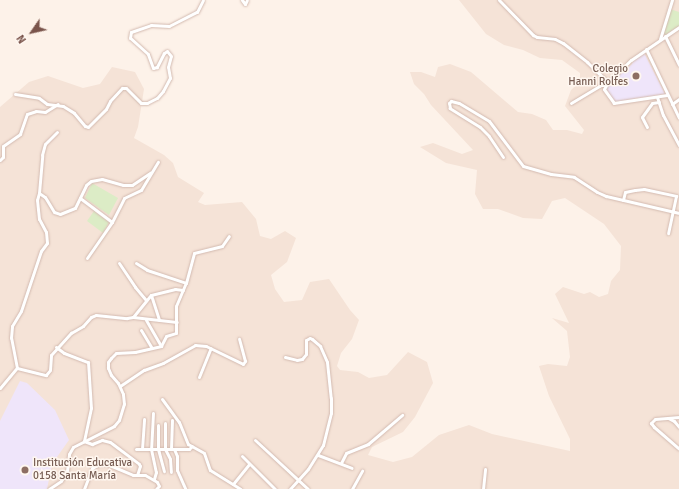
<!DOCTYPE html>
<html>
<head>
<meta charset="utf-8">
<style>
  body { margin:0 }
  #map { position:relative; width:679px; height:489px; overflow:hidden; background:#fdf2e9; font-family:Signika,sans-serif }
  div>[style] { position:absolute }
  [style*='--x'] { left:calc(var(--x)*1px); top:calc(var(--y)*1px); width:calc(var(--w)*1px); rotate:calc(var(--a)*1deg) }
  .residential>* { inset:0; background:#f5e3d7 }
  .education>* { inset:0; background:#efe5fa }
  .green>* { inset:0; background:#dcecc6 }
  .roads { filter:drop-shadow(0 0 1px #d3bab0) drop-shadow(0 0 1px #d3bab0) }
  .minor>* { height:3px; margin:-1.5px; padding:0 1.5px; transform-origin:1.5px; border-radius:1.5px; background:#fff }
  .dots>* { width:11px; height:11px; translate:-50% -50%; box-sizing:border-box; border:2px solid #fff7f0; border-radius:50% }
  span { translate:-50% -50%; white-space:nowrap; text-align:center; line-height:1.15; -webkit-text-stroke:3px #fff7f0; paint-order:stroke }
  .education-label { font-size:11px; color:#785e54 }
  .right { translate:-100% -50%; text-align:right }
  .left { translate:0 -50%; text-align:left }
  .north { position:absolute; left:12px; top:12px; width:40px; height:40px; -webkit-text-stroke:3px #fff7f0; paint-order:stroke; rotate:236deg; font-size:11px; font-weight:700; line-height:16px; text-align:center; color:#7a544b }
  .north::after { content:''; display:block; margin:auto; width:14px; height:18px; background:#7a544b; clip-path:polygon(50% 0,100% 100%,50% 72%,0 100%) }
</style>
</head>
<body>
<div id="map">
  <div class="residential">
    <i style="clip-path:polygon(459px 0,679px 0,679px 489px,0 489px,0 107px,29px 82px,48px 76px,83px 88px,100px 84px,112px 67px,135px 72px,144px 89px,138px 127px,134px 138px,164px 155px,173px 163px,178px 177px,204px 193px,198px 202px,205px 205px,242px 202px,256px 219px,260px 236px,271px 239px,285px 231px,296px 238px,287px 262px,271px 275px,275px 289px,284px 302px,302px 300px,310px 282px,329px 279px,350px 310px,359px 320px,352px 339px,341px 353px,337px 366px,340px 370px,358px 372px,369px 378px,387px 375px,408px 352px,427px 362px,433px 383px,415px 417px,403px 432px,372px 447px,368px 455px,393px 462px,412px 457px,439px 435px,469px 425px,492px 434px,570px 451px,570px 439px,549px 396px,539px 366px,548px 364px,567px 366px,570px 357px,567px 331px,552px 318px,569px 323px,555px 294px,563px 287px,584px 294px,590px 292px,599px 297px,608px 294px,611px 281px,620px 270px,621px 246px,604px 224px,565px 198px,552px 201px,542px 219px,523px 218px,498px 209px,483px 209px,475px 194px,477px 170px,446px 163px,420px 147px,433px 143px,462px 154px,473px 150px,431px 105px,424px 94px,414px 84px,410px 72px,421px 72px,435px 77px,438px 67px,450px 64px,471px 72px,518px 112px,532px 114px,546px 120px,553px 130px,567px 130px,582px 134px,584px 130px,565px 106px,571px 90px,580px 82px,580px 73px,562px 60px,540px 58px,523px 50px,504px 45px,486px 34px)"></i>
  </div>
  <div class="education">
    <i style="clip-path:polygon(644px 53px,665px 94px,614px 102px,605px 88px,632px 64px,634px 58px)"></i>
    <i style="clip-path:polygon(20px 381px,27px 383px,55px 410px,69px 440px,52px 464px,47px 489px,0 489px,0 421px)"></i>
  </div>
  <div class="green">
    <i style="clip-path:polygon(670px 9px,679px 12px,679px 26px,665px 35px,662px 33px)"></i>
    <i style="clip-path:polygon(92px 183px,118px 198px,109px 215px,85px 198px)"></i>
    <i style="clip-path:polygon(94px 211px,109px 222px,103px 233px,87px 221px)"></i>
  </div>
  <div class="roads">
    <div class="minor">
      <i style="--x:242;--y:0;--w:5;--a:53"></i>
      <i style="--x:245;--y:4;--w:4;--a:-63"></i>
      <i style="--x:499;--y:0;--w:49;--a:45.8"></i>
      <i style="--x:533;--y:35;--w:4;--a:27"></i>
      <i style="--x:537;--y:37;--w:18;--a:6"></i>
      <i style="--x:555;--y:39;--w:9;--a:27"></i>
      <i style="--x:563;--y:43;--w:31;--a:38"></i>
      <i style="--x:587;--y:62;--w:29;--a:44"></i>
      <i style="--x:665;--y:36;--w:32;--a:64"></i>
      <i style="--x:660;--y:39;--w:41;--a:-72.9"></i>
      <i style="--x:646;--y:49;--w:76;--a:64.4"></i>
      <i style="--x:15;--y:94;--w:24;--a:9"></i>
      <i style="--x:39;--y:98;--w:10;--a:37"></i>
      <i style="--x:47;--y:104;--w:16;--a:7"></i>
      <i style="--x:63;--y:106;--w:13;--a:32"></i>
      <i style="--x:74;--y:113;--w:17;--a:50"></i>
      <i style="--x:85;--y:126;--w:3;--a:18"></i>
      <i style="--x:88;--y:127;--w:25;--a:-45"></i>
      <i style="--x:106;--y:109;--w:9;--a:-63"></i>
      <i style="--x:110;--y:101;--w:18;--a:-47"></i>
      <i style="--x:122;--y:88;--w:4;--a:0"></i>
      <i style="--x:126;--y:88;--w:21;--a:45"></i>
      <i style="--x:141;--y:103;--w:6;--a:0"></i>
      <i style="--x:147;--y:103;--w:11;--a:-27"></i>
      <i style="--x:157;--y:98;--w:9;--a:-49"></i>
      <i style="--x:163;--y:91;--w:15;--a:-62"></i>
      <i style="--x:170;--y:78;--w:11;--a:-100"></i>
      <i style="--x:168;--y:67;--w:11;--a:-75"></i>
      <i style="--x:171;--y:56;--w:6;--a:-129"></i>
      <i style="--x:167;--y:51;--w:4;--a:146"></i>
      <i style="--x:164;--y:53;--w:16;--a:117"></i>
      <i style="--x:157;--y:67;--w:4;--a:166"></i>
      <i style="--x:153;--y:68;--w:15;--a:-110"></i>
      <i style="--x:148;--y:54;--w:24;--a:-138"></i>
      <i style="--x:130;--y:38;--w:6;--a:-81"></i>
      <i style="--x:131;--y:32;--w:21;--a:-19"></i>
      <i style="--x:151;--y:25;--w:18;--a:3"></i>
      <i style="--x:169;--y:26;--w:31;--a:-27"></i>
      <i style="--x:197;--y:12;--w:13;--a:-63"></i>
      <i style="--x:667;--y:95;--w:54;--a:171.4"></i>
      <i style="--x:614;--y:103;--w:17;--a:-126"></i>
      <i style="--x:604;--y:89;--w:8;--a:-60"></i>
      <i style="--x:608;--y:82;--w:32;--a:-44"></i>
      <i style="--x:631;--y:60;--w:58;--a:-34.5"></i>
      <i style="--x:657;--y:97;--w:19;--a:72"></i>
      <i style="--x:663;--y:115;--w:34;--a:62"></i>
      <i style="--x:571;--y:103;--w:35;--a:-31"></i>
      <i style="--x:601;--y:85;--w:5;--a:0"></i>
      <i style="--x:672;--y:104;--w:9;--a:-36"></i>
      <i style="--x:647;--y:127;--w:11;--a:-117"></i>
      <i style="--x:642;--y:117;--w:17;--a:-54"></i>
      <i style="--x:652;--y:103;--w:7;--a:-8"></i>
      <i style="--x:503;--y:157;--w:25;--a:-124"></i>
      <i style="--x:489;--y:136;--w:13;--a:-135"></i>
      <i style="--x:480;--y:127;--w:36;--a:-148"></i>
      <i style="--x:450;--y:108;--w:5;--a:-101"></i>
      <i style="--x:449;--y:103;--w:3;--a:-45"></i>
      <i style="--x:451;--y:101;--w:8;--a:14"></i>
      <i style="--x:459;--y:103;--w:35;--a:31"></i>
      <i style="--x:489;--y:121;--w:56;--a:52.9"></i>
      <i style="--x:523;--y:166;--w:29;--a:16"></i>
      <i style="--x:551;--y:174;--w:23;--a:7"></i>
      <i style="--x:574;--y:177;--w:27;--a:33"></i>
      <i style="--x:597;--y:192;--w:10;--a:24"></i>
      <i style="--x:606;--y:196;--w:75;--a:13.1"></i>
      <i style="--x:0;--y:160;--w:4;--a:-45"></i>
      <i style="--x:3;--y:157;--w:11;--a:-90"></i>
      <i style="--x:3;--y:146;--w:21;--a:-35"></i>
      <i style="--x:20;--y:134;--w:21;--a:-71"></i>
      <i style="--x:27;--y:114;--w:9;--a:-18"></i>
      <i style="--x:36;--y:111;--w:9;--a:6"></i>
      <i style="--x:45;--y:112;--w:15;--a:-32"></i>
      <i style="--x:39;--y:193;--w:7;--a:34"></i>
      <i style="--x:45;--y:197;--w:17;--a:59"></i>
      <i style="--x:54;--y:212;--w:6;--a:18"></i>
      <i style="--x:60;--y:214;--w:16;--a:-22"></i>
      <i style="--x:75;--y:208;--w:25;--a:-64"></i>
      <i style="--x:86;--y:185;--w:6;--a:-39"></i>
      <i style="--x:91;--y:181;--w:11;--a:-10"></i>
      <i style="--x:102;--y:179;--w:22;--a:16"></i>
      <i style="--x:123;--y:185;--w:9;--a:0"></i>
      <i style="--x:132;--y:185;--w:22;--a:-34"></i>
      <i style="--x:80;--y:198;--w:40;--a:37"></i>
      <i style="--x:623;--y:200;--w:8;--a:-76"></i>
      <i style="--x:625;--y:192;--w:10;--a:-11"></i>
      <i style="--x:635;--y:190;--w:9;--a:-6"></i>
      <i style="--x:644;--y:189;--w:33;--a:12"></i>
      <i style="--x:676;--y:196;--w:38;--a:102"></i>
      <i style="--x:87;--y:258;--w:44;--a:-55.2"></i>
      <i style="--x:112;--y:222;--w:27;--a:-63"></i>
      <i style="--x:124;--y:198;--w:19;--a:-25"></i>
      <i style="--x:141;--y:190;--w:33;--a:-59"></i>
      <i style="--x:119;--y:263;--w:29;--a:56"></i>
      <i style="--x:135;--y:287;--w:17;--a:50"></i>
      <i style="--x:136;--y:263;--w:13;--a:32"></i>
      <i style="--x:147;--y:270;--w:41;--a:18.4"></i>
      <i style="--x:151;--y:295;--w:26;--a:72"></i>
      <i style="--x:133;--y:317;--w:44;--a:6.5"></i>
      <i style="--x:146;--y:320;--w:30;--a:60"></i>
      <i style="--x:141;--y:330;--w:21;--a:59"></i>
      <i style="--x:56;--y:347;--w:10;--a:37"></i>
      <i style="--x:64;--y:353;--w:26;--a:21"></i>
      <i style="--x:88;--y:362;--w:46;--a:86.3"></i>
      <i style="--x:91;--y:408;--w:34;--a:102"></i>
      <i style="--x:84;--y:441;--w:9;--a:21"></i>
      <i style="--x:92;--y:444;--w:11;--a:-22"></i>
      <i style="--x:102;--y:440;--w:8;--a:14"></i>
      <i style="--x:110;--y:442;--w:36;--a:37"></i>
      <i style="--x:139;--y:464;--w:2;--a:63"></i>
      <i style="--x:140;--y:466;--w:9;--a:108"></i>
      <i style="--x:285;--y:357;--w:12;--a:14"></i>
      <i style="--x:297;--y:360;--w:5;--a:-11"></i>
      <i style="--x:302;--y:359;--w:6;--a:-51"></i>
      <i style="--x:306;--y:354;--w:14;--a:-90"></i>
      <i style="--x:306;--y:340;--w:4;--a:-27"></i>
      <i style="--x:310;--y:338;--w:2;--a:27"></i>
      <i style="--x:312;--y:339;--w:11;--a:41"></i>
      <i style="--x:320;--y:346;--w:17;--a:66"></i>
      <i style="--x:327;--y:362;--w:36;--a:84"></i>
      <i style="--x:331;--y:398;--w:15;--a:90"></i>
      <i style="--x:331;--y:413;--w:33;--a:104"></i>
      <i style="--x:323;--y:445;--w:28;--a:122"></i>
      <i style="--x:308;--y:469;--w:27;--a:132"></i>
      <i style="--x:17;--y:368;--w:30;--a:14"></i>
      <i style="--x:46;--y:375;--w:6;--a:-51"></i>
      <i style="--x:50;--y:370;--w:15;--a:-86"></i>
      <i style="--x:51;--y:355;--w:30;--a:-48"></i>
      <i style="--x:71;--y:333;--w:14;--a:-30"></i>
      <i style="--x:83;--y:326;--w:12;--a:-48"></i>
      <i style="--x:91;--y:317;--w:5;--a:-22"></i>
      <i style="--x:96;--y:315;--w:31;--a:6"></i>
      <i style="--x:127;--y:318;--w:6;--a:-9"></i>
      <i style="--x:133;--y:317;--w:28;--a:-51"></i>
      <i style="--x:151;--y:295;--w:25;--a:-14"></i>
      <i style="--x:175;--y:289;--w:8;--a:7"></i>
      <i style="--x:199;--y:377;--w:31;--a:-68"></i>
      <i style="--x:120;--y:386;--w:29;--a:-34"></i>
      <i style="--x:144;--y:370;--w:20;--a:-20"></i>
      <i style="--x:163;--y:363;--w:37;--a:-29"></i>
      <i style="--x:195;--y:345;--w:11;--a:5"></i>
      <i style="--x:206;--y:346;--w:41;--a:25.9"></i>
      <i style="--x:243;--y:364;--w:4;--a:-56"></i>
      <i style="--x:245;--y:361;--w:23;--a:-105"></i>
      <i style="--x:0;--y:388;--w:26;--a:-50"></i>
      <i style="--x:17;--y:368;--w:31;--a:-101"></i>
      <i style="--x:11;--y:338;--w:12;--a:-85"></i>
      <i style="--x:12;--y:326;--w:17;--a:-59"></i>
      <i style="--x:21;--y:311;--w:63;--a:-71.6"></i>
      <i style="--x:41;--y:251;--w:10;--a:-53"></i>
      <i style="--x:47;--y:243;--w:11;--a:-95"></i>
      <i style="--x:46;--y:232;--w:15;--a:-118"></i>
      <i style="--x:39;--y:219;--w:19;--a:-96"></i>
      <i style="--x:37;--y:200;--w:7;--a:-74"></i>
      <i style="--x:39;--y:193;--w:38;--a:-85"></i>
      <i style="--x:42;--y:155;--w:11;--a:-75"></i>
      <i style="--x:45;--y:144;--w:17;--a:-45"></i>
      <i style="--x:162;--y:399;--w:29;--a:54"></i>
      <i style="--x:179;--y:422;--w:24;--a:68"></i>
      <i style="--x:188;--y:444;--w:18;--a:29"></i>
      <i style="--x:204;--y:453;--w:18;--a:71"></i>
      <i style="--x:210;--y:470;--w:36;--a:32"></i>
      <i style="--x:153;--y:413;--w:36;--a:93"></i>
      <i style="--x:151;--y:449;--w:24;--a:78"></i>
      <i style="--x:156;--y:472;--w:7;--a:106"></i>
      <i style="--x:679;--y:417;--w:24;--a:175"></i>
      <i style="--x:655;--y:419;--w:6;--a:135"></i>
      <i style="--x:651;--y:423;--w:5;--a:53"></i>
      <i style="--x:654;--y:427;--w:33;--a:41"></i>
      <i style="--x:668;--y:418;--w:7;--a:27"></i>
      <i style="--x:674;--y:421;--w:8;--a:50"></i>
      <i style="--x:165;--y:423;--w:26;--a:90"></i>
      <i style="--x:165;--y:449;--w:11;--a:63"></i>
      <i style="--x:170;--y:459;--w:13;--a:86"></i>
      <i style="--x:158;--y:425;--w:24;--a:90"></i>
      <i style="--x:158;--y:449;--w:23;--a:75"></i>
      <i style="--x:255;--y:440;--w:72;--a:42.8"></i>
      <i style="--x:136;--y:449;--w:53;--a:0"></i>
      <i style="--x:189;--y:449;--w:4;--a:-45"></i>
      <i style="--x:142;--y:449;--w:30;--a:-86"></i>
      <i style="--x:171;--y:449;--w:29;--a:-88"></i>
      <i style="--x:174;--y:449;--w:8;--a:67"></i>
      <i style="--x:177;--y:456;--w:14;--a:90"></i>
      <i style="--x:177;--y:470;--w:20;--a:66"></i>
      <i style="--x:318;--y:455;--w:36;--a:21"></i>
      <i style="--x:242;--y:456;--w:47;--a:45"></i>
      <i style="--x:341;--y:463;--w:11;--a:-63"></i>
      <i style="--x:346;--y:453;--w:24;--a:-22"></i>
      <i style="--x:368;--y:444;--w:45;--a:-40.5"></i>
      <i style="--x:233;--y:484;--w:26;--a:-51"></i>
      <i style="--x:49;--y:489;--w:14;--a:-34"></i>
      <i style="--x:61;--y:481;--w:12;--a:-59"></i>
      <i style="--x:67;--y:471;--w:17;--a:-83"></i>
      <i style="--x:69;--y:454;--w:8;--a:-60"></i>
      <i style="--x:73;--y:447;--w:46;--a:-27.1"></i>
      <i style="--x:114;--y:426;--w:8;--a:-50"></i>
      <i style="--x:119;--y:420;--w:17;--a:-73"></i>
      <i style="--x:124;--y:404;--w:10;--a:-96"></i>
      <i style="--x:123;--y:394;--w:12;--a:-114"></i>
      <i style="--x:118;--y:383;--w:11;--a:-131"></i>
      <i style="--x:111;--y:375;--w:8;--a:-113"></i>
      <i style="--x:108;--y:368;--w:6;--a:-90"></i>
      <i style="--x:108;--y:362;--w:5;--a:-53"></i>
      <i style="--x:111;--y:358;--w:7;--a:-45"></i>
      <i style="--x:116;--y:353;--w:19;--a:-3"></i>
      <i style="--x:135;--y:352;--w:27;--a:-13"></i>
      <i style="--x:161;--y:346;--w:11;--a:-63"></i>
      <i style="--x:166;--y:336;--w:10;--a:-17"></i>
      <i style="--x:176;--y:333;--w:27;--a:-90"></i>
      <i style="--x:176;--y:306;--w:25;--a:-67"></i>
      <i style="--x:186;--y:283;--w:31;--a:-75"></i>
      <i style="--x:194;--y:253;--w:29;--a:-14"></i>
      <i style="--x:222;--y:246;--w:12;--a:-55"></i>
      <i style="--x:84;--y:489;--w:22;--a:-69"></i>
      <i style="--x:92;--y:468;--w:9;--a:-27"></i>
      <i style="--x:100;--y:464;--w:7;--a:0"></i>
      <i style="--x:107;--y:464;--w:28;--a:23"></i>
      <i style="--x:133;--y:475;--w:12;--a:0"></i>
      <i style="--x:145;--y:475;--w:14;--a:30"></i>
      <i style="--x:157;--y:482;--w:4;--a:63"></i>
      <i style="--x:159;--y:486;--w:4;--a:135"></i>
      <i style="--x:352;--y:489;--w:21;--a:-61"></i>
      <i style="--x:483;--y:489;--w:20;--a:-84"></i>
    </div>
  </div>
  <div class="dots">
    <i style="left:636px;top:76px;background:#8d6e63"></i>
    <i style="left:25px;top:470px;background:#8d6e63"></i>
  </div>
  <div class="education-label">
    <span class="right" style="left:628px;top:76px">Colegio<br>Hanni Rolfes</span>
    <span class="left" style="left:33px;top:470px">Institución Educativa<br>0158 Santa María</span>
  </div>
  <div class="north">N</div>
</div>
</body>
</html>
